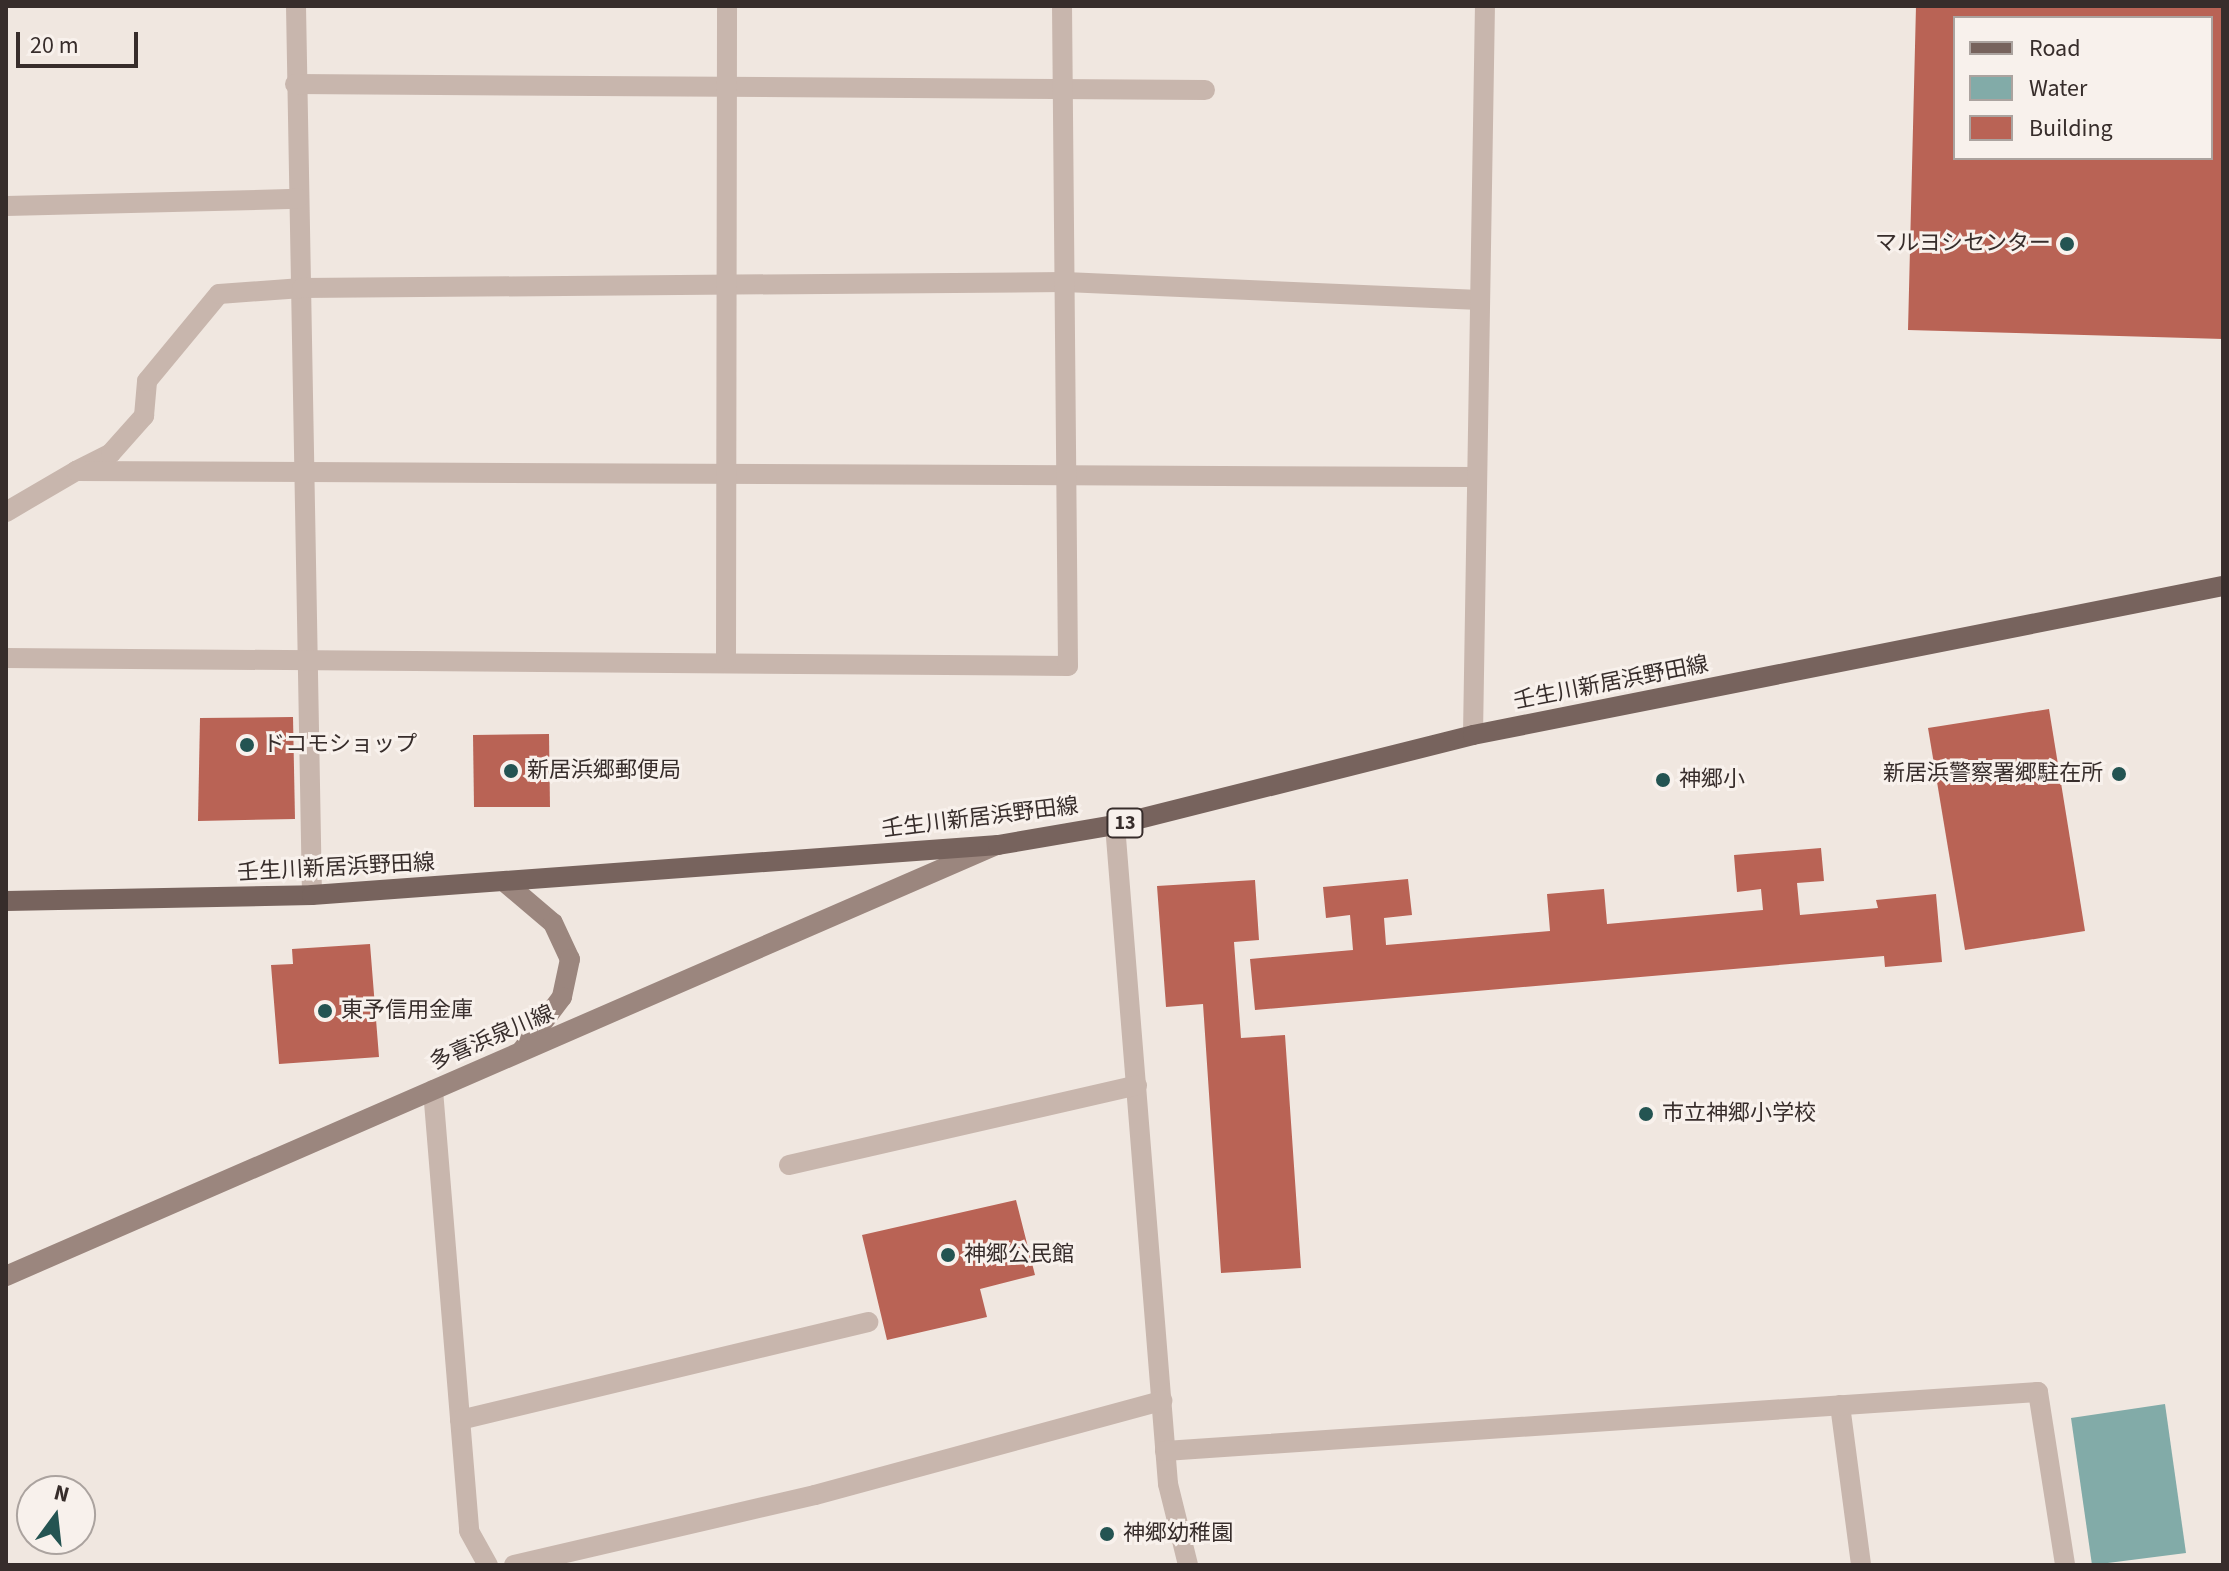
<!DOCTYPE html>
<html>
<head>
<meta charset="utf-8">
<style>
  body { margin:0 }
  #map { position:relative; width:2229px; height:1571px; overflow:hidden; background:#f0e7e0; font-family:"Source Sans 3","Noto Sans JP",sans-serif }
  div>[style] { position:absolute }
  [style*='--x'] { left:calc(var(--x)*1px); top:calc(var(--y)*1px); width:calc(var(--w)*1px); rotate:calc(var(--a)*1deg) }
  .water>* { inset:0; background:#82aba8 }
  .building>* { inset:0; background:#b96355 }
  .street>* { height:20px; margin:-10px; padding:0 10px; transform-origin:10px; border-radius:10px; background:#c8b6ad }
  .secondary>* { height:20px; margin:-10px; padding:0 10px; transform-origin:10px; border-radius:10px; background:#9b867e }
  .primary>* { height:20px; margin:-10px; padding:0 10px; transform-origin:10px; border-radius:10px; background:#77635d }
  .dots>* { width:22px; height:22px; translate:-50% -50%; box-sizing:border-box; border:4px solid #f8f1ec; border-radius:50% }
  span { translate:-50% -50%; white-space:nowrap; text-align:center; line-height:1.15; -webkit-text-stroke:6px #f8f1ec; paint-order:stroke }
  .shield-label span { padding:2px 6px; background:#f8f1ec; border:2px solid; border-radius:6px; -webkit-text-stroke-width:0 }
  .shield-label { font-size:20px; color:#372d2b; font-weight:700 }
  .poi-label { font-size:22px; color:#372d2b }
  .right { translate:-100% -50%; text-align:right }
  .left { translate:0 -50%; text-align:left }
  .street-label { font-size:22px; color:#372d2b }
  .frame { position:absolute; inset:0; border:8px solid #372d2b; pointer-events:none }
  .legend { position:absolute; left:1953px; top:16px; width:260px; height:144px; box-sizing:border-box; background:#f8f1ec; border:2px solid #aba39f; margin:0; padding:10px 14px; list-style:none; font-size:24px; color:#372d2b }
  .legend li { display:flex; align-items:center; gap:16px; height:40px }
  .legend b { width:40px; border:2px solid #aba39f }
  .north { position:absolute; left:16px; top:1475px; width:80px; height:80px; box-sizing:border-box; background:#f8f1ec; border:2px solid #aba39f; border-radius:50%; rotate:15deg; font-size:22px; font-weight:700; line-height:32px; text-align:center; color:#372d2b }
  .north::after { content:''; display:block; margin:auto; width:28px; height:36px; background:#245452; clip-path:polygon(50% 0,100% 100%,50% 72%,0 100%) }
  .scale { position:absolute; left:16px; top:32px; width:122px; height:36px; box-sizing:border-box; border:4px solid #372d2b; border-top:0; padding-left:10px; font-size:24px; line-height:28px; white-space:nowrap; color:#372d2b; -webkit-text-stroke:6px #f8f1ec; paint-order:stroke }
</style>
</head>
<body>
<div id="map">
  <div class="water">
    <i style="clip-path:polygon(2165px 1404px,2186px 1553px,2092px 1565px,2071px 1418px)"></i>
  </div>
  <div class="building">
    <i style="clip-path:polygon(evenodd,1916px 6px,2223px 6px,2223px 339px,1908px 330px,1916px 6px,1955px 18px,2211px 18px,2211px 158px,1955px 158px,1955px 18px)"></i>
    <i style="clip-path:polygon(2049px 709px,2085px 931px,1965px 950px,1928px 728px)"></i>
    <i style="clip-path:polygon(293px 717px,295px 819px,198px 821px,200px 718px)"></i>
    <i style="clip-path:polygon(549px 734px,550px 807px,474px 807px,473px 735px)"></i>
    <i style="clip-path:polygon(1821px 848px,1824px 881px,1797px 883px,1800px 915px,1878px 908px,1876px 900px,1936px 894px,1942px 962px,1885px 967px,1884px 956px,1255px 1010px,1250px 959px,1353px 950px,1350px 915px,1326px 918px,1323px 887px,1408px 879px,1412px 915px,1384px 918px,1386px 945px,1550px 931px,1547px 894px,1604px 889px,1607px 924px,1763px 910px,1761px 889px,1737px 892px,1734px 855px)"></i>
    <i style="clip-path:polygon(1255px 880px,1259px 940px,1234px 942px,1241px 1038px,1285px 1035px,1301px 1268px,1221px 1273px,1203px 1004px,1166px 1007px,1157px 886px)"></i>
    <i style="clip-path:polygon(370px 944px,379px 1057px,279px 1064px,271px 965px,293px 964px,292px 949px)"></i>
    <i style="clip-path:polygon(1016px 1200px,1035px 1275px,980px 1289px,987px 1317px,887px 1340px,862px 1235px)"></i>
  </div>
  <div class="street">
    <i style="--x:296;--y:6;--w:889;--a:88.97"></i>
    <i style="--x:295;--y:84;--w:910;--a:0.38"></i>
    <i style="--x:6;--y:206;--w:292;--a:-1.4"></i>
    <i style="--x:76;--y:471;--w:39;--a:-27"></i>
    <i style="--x:111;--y:453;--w:50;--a:-48.3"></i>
    <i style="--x:144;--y:416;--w:35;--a:-85"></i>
    <i style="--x:147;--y:381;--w:113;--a:-50.4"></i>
    <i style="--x:219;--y:294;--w:83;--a:-4.1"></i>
    <i style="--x:302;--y:288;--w:763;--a:-0.45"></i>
    <i style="--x:1065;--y:282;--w:415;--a:2.5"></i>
    <i style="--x:6;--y:512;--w:81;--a:-30.4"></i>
    <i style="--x:76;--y:471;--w:1400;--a:0.25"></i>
    <i style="--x:6;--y:658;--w:1062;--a:0.43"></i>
    <i style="--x:1068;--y:666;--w:660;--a:-90.52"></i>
    <i style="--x:726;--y:659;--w:653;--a:-89.91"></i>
    <i style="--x:1473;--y:735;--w:729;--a:-89.06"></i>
    <i style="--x:1115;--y:825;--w:661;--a:85.4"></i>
    <i style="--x:1168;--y:1484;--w:83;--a:76.1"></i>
    <i style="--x:433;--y:1090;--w:442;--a:85.3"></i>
    <i style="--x:469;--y:1531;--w:39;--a:61"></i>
    <i style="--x:789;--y:1165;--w:357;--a:-12.9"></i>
    <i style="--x:1840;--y:1405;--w:161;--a:82.5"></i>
    <i style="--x:460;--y:1420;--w:420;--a:-13.5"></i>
    <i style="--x:1165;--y:1451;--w:875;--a:-3.87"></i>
    <i style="--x:2038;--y:1392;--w:175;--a:81.1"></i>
    <i style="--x:514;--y:1565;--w:309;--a:-13.1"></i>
    <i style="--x:815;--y:1495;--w:360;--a:-15.2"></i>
  </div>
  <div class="secondary">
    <i style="--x:507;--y:884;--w:60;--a:40.3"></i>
    <i style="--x:553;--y:923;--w:40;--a:65"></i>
    <i style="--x:570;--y:959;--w:39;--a:102"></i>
    <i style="--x:562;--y:997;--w:66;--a:127"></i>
    <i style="--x:6;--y:1276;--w:1078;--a:-23.52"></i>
  </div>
  <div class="primary">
    <i style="--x:6;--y:901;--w:306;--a:-1.1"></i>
    <i style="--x:312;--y:895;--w:688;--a:-4.17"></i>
    <i style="--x:998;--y:845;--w:119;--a:-9.7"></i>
    <i style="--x:1115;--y:825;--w:369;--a:-14.1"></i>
    <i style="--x:1473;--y:735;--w:765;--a:-11.24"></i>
  </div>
  <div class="dots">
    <i style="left:2067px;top:244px;background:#245452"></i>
    <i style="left:247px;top:745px;background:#245452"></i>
    <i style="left:511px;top:771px;background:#245452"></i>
    <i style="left:2119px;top:774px;background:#245452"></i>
    <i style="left:1663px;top:780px;background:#245452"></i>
    <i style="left:325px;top:1011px;background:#245452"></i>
    <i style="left:1646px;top:1114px;background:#245452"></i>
    <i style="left:948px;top:1255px;background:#245452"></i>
    <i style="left:1107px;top:1534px;background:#245452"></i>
  </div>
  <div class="shield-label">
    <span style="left:1125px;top:823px">13</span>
  </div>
  <div class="poi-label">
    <span class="right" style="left:2051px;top:244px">マルヨシセンター</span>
    <span class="left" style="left:263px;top:745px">ドコモショップ</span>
    <span class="left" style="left:527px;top:771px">新居浜郷郵便局</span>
    <span class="right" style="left:2103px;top:774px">新居浜警察署郷駐在所</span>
    <span class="left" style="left:1679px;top:780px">神郷小</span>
    <span class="left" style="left:341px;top:1011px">東予信用金庫</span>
    <span class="left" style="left:1662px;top:1114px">市立神郷小学校</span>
    <span class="left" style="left:964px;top:1255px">神郷公民館</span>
    <span class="left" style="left:1123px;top:1534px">神郷幼稚園</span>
  </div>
  <div class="street-label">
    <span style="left:1611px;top:683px;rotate:-11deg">壬生川新居浜野田線</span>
    <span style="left:980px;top:818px;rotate:-7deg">壬生川新居浜野田線</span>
    <span style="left:336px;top:868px;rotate:-3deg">壬生川新居浜野田線</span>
    <span style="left:492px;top:1038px;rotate:-23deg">多喜浜泉川線</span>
  </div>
  <div class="frame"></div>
  <ul class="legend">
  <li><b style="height:10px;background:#77635d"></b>Road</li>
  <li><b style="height:22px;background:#82aba8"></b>Water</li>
  <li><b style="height:22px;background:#b96355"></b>Building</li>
  </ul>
  <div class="north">N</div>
  <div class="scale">20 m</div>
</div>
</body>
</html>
